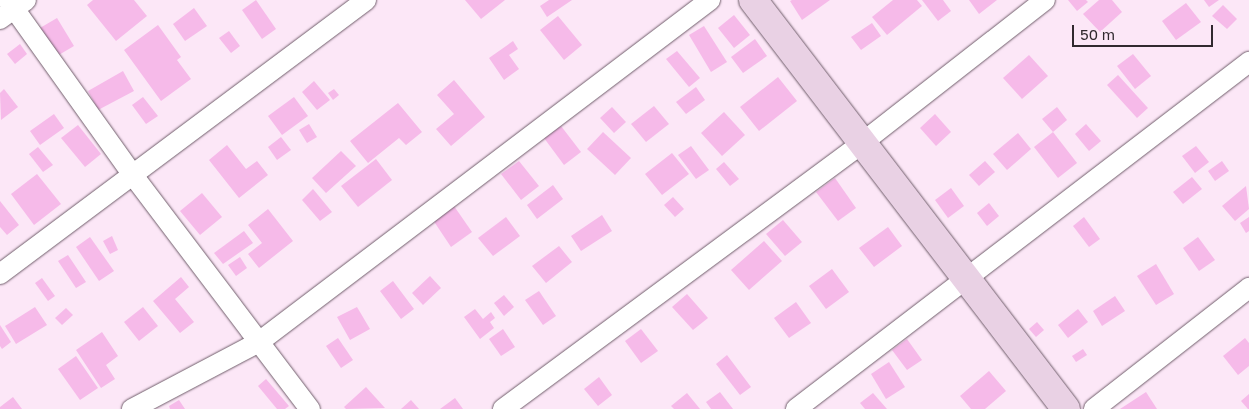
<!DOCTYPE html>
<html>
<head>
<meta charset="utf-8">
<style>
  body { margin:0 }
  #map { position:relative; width:1249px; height:409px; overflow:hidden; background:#fce7f7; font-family:"Golos Text",sans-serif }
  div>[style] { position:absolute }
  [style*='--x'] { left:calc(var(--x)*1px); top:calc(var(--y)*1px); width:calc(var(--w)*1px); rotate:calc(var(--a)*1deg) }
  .building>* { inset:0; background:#f6bae9 }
  .roads { filter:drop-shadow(0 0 1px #705e6b) drop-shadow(0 0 1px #705e6b) }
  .street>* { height:20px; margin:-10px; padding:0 10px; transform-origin:10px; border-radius:10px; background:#fff }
  .secondary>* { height:28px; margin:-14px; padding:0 14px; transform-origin:14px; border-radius:14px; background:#e9d1e4 }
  span { translate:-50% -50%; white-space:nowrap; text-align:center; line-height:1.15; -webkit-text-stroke:4px #fce7f7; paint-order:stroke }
  .scale { position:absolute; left:1072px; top:25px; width:141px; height:22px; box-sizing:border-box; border:2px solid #31292f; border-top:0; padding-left:6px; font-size:15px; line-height:18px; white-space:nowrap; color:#31292f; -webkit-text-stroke:4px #fce7f7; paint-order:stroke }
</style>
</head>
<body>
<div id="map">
  <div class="building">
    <i style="clip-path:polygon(93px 0,134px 0,147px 16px,116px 41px,87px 5px)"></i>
    <i style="clip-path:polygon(256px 0,276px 29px,262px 39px,242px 10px)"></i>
    <i style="clip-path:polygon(465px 0,505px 0,481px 19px)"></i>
    <i style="clip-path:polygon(549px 0,572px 0,547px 17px,540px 6px)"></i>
    <i style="clip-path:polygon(830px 0,802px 20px,790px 1px,792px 0)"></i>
    <i style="clip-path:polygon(893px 0,917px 0,922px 6px,887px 35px,872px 17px)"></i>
    <i style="clip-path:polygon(922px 0,943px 0,951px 11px,938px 21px)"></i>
    <i style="clip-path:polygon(969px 0,997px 0,979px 14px)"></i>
    <i style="clip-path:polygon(1068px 0,1086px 0,1088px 2px,1077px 11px)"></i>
    <i style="clip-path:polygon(1099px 0,1112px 0,1122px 12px,1100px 32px,1083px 14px)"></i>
    <i style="clip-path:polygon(1204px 0,1219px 0,1209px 7px)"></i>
    <i style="clip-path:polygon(1186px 3px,1201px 22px,1176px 40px,1162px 21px)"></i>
    <i style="clip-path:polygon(1223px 5px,1237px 19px,1227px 29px,1212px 16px)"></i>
    <i style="clip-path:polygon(194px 8px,207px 26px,185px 41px,173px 24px)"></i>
    <i style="clip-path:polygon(734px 15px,750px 35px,734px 48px,718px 28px)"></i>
    <i style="clip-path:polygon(558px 16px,582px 45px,564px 60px,540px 30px)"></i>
    <i style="clip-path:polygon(57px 18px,74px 46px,57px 56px,40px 28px)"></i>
    <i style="clip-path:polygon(872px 23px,881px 36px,861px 50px,851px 37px)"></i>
    <i style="clip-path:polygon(158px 25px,181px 57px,177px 60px,191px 79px,161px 101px,124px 50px)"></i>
    <i style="clip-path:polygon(704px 26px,727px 62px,711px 72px,689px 35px)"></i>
    <i style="clip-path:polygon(229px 31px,240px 46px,231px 53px,219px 38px)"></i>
    <i style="clip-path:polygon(755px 39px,767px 56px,743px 73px,731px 57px)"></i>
    <i style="clip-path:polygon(513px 41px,518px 49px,509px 55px,519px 69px,504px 80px,489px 58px)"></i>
    <i style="clip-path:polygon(20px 44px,27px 54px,15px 64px,7px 54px)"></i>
    <i style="clip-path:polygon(677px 51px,700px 78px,689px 87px,666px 59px)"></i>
    <i style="clip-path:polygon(1133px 54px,1151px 76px,1135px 89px,1117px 66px)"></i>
    <i style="clip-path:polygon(1029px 55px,1048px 76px,1022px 99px,1003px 78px)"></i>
    <i style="clip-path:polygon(123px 71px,134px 91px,98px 110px,88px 91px)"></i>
    <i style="clip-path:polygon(1118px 75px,1148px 108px,1137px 118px,1107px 85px)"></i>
    <i style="clip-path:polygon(778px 77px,797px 101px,759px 131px,740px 107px)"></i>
    <i style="clip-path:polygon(454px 80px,485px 117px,451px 146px,436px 129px,454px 114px,437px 95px)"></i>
    <i style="clip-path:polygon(314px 81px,330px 100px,317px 110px,302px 92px)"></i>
    <i style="clip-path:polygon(696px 87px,705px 100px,686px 114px,676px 102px)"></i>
    <i style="clip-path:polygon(4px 89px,18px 107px,1px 120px,0 93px)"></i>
    <i style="clip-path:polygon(334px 89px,339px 95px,333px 100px,328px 93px)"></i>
    <i style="clip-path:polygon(143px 97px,158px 116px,146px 124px,132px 105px)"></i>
    <i style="clip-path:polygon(294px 97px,308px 116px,282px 135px,268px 116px)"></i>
    <i style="clip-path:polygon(398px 103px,422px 132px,406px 145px,399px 138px,368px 163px,350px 141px)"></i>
    <i style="clip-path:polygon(654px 106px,669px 124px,646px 142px,631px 124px)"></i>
    <i style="clip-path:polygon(612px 107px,626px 122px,614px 133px,600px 118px)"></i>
    <i style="clip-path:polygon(1057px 107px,1067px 120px,1053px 132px,1042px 119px)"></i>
    <i style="clip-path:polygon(724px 112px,745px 135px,722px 156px,701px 133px)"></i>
    <i style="clip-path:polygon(54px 114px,64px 128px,40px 145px,30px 131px)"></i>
    <i style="clip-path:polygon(935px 114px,951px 132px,936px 146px,920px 128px)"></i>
    <i style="clip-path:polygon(309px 124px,317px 137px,307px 143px,299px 130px)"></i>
    <i style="clip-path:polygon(1086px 124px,1101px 141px,1089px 151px,1075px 134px)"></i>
    <i style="clip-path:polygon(78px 125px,101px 154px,85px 167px,61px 138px)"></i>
    <i style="clip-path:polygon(561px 126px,581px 152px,564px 165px,544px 138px)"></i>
    <i style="clip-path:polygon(603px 132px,631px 158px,615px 175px,587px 149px)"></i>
    <i style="clip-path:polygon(1053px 132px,1077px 163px,1058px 178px,1034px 147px)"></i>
    <i style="clip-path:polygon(1018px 133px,1031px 149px,1007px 170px,993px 154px)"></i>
    <i style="clip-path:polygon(281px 137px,291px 150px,277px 160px,268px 147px)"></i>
    <i style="clip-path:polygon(227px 145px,246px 169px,257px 161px,268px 175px,239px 198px,209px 160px)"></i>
    <i style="clip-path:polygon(691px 146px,709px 170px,696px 179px,678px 155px)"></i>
    <i style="clip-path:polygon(1196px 146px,1209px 162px,1195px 173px,1182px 156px)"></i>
    <i style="clip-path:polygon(38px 147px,53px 165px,43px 172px,29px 154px)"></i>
    <i style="clip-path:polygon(341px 151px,356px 166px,326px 193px,312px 178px)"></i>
    <i style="clip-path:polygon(672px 153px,689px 174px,662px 195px,645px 174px)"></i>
    <i style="clip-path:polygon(376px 159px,392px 180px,358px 207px,341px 186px)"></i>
    <i style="clip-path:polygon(519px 161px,539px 186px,521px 200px,501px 174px)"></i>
    <i style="clip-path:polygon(985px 161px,995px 172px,979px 186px,969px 175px)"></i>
    <i style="clip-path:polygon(1222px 161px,1229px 171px,1215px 181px,1208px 171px)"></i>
    <i style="clip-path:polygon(724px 162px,739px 179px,730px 186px,716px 169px)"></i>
    <i style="clip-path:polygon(37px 174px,61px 204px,34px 225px,11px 194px)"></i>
    <i style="clip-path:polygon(1192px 177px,1202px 189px,1183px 204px,1173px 192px)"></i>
    <i style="clip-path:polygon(835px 178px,856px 208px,838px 221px,816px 192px)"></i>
    <i style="clip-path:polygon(553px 185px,563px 199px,537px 219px,527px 205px)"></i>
    <i style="clip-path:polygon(1246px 186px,1249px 209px,1235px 221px,1222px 206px)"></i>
    <i style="clip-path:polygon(951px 188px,964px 206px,948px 218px,935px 200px)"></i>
    <i style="clip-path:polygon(313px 189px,332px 212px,320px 221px,302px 200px)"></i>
    <i style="clip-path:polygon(202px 193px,222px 217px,200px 235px,180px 211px)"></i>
    <i style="clip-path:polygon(673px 197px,684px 209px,675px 217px,664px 205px)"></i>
    <i style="clip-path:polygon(0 201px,19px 225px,7px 235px,0 227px)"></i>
    <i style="clip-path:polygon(989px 203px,999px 216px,987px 226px,977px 213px)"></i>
    <i style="clip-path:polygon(454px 206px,472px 232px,451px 247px,433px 220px)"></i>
    <i style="clip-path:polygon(268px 209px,293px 241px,259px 268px,248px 254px,262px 243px,248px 225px)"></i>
    <i style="clip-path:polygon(602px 215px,612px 231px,581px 251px,571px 236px)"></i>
    <i style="clip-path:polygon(506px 217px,520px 236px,493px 256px,478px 238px)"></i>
    <i style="clip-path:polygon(1084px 217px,1100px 239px,1089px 247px,1073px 226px)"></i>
    <i style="clip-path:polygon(1249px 217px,1249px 231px,1246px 233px,1240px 223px)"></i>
    <i style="clip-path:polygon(783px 220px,802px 242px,785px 256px,766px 234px)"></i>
    <i style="clip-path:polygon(888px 227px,902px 246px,874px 267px,859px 248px)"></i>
    <i style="clip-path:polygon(244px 231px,253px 243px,223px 264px,214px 253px)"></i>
    <i style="clip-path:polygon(112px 236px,118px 250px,110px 254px,103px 241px)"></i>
    <i style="clip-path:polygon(90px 237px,114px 271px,99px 281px,76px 247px)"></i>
    <i style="clip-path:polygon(1198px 237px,1215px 260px,1199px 271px,1183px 248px)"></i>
    <i style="clip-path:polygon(764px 241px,782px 261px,749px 290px,731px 270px)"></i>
    <i style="clip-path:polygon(559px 246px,572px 262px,546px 283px,532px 266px)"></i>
    <i style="clip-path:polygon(68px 255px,86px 282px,76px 288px,58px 261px)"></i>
    <i style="clip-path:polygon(240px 257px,247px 268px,236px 276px,228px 265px)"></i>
    <i style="clip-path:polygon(1156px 264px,1174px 294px,1156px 305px,1137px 276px)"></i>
    <i style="clip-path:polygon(832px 269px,849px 292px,826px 309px,809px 286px)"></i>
    <i style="clip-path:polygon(430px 276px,441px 288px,423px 305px,412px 293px)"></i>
    <i style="clip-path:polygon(181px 277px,189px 287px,175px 299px,194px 322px,180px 333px,153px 301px)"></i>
    <i style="clip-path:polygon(42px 278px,55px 296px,48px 301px,35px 283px)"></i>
    <i style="clip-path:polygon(393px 281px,414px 309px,401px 319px,380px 291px)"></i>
    <i style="clip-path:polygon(539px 291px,556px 316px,543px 325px,525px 300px)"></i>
    <i style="clip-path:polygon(687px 294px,708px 318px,693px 330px,672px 307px)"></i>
    <i style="clip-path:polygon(504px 295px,514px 307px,504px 316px,494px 303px)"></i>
    <i style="clip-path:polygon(1115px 296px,1125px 311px,1102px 326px,1093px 311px)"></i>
    <i style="clip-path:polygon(796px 302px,811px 323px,789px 338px,774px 318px)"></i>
    <i style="clip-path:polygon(35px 307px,47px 325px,16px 344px,5px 326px)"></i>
    <i style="clip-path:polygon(143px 307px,158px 326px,139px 341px,124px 322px)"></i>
    <i style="clip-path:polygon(357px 307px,370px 329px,350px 340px,337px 317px)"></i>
    <i style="clip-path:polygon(66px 308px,73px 315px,62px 325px,55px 318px)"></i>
    <i style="clip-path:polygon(475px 309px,483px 319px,491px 312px,495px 318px,490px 322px,494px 328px,480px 339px,464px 317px)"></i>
    <i style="clip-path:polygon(1078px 309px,1088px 322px,1068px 338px,1058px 325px)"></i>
    <i style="clip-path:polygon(1037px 322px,1044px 330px,1036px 337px,1029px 329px)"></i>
    <i style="clip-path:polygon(0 325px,11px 342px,2px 349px,0 346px)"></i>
    <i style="clip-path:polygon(503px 329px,515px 347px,501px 356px,489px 339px)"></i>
    <i style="clip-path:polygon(641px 329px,658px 351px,641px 363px,625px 341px)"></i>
    <i style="clip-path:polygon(102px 332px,118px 356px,106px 365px,115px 379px,101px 388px,76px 350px)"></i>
    <i style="clip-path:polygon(338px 338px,353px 360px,341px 368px,326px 346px)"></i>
    <i style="clip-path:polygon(1245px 338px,1249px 343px,1249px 366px,1238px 375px,1223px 356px)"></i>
    <i style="clip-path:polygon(907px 339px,922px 360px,907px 370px,892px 350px)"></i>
    <i style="clip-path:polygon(1083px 349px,1087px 355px,1076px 362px,1072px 356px)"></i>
    <i style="clip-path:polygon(727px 355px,751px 387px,740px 395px,716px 364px)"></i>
    <i style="clip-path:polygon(76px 356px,98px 388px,80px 400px,58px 369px)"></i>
    <i style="clip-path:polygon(889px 362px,905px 387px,886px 399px,871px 374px)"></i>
    <i style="clip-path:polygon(989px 371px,1006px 391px,985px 409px,971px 409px,960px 396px)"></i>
    <i style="clip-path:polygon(599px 377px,612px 395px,598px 406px,584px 389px)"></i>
    <i style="clip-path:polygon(266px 379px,289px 406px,285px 409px,277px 409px,258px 386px)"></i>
    <i style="clip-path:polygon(366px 387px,385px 408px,346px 409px,344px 407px)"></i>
    <i style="clip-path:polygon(720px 392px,733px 409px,711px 409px,706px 402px)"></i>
    <i style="clip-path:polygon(1146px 392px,1157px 409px,1120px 409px)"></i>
    <i style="clip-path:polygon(687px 393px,700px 409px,674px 409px,671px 406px)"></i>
    <i style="clip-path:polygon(873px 393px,887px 409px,865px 409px,860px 403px)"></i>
    <i style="clip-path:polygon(1249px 394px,1249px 409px,1248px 409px,1241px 401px)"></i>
    <i style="clip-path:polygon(13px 397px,22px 409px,0 409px,0 407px)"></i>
    <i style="clip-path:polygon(455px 398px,463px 409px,440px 409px)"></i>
    <i style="clip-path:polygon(179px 400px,185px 409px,170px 409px,169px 406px)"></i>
    <i style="clip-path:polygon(411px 400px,419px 409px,401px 409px)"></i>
  </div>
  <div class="roads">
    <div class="street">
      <i style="--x:8;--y:0;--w:214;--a:54.5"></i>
      <i style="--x:132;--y:174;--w:295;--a:52.9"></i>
      <i style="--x:0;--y:19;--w:32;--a:-36"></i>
      <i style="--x:0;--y:274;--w:457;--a:-36.8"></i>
      <i style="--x:132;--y:409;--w:144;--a:-27.8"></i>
      <i style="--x:259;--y:342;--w:566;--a:-37.17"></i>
      <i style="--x:503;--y:409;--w:447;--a:-36.5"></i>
      <i style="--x:862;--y:143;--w:232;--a:-38"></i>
      <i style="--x:796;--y:409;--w:571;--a:-37.45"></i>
      <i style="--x:1094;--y:409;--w:197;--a:-38"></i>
    </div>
    <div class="secondary">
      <i style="--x:753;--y:0;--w:515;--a:52.57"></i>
    </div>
  </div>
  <div class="scale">50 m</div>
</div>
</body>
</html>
